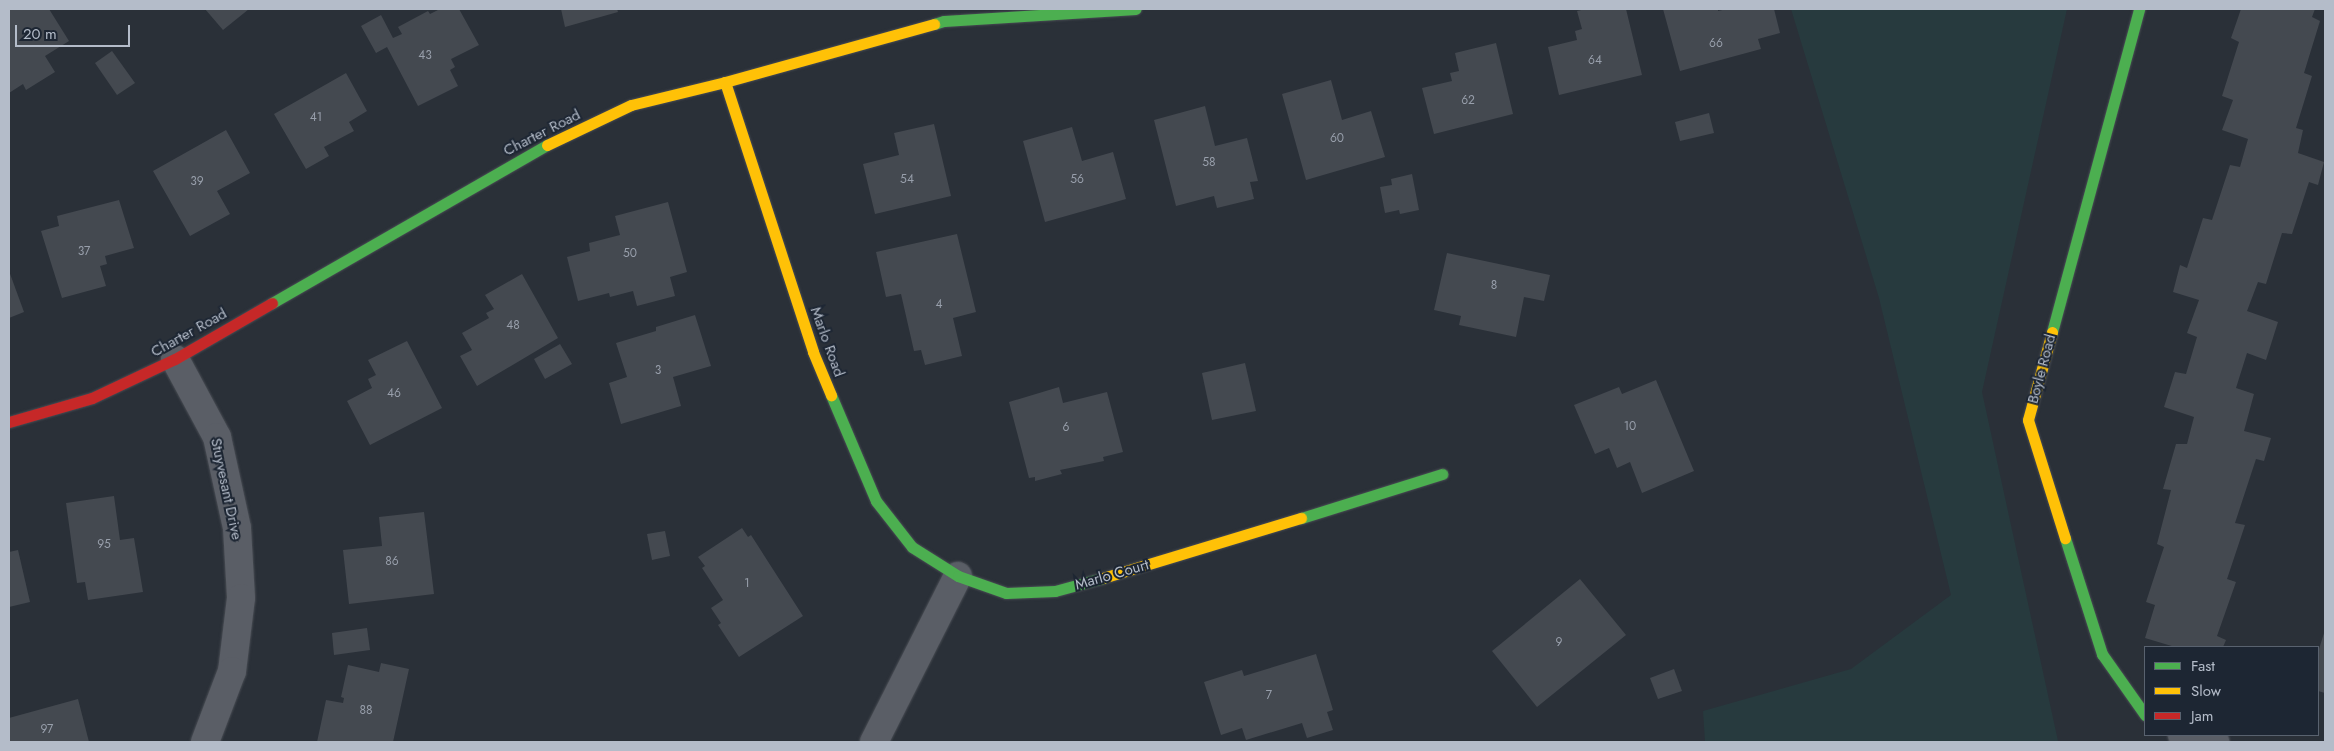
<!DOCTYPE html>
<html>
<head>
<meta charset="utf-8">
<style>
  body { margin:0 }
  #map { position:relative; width:2334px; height:751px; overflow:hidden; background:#2a3038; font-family:Jost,sans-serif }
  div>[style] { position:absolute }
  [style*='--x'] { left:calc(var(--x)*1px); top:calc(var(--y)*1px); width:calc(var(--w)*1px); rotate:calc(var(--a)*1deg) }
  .green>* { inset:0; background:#273a3e }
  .building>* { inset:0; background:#444950 }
  .roads { filter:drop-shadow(0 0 1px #484c53) drop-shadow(0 0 1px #484c53) }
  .street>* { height:28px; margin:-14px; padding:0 14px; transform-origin:14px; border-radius:14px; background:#5a5e66 }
  .fast>* { height:11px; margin:-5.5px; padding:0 5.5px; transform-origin:5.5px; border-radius:5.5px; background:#4caf50 }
  .slow>* { height:11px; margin:-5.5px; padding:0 5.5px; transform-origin:5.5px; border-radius:5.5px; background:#ffc107 }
  .jam>* { height:11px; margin:-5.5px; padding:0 5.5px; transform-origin:5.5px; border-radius:5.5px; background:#c62828 }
  span { translate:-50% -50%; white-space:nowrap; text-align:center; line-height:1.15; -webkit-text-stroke:4px #1d2633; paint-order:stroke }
  .number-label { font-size:12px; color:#989fab }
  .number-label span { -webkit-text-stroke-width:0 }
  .street-label { font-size:15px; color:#b4bcc9 }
  .frame { position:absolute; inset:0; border:10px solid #b4bcc9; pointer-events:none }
  .legend { position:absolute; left:2144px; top:646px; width:175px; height:90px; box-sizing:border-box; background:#1d2633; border:1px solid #59626f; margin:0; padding:6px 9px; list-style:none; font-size:15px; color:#b4bcc9 }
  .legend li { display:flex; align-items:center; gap:10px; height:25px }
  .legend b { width:25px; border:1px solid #59626f }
  .scale { position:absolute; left:15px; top:25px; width:115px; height:22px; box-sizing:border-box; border:2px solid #b4bcc9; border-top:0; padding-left:6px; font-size:15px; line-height:18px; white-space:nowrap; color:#b4bcc9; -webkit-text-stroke:4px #1d2633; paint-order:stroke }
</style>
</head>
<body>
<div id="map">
  <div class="green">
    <i style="clip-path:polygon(1791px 9px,2067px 9px,1982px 392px,2058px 741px,2061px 742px,1705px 742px,1703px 711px,1851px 669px,1951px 595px,1879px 298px)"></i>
  </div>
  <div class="building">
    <i style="clip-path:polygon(9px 9px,49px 9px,69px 41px,45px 56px,55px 72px,26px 90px,23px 84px,9px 93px)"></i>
    <i style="clip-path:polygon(205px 9px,249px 9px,223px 30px)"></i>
    <i style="clip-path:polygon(440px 9px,459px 9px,479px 45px,451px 59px,455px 67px,450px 70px,458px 86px,418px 106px,387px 47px,376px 53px,361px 26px,381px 15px,393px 38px,402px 34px,398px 27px,428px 11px,430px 14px)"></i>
    <i style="clip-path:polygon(561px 9px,617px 9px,618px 12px,565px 27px)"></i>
    <i style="clip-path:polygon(1586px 9px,1626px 9px,1642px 75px,1559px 95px,1548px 47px,1577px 40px,1575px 31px,1582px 29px,1577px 11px)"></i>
    <i style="clip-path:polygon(1663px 9px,1718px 9px,1718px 11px,1727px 9px,1774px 9px,1780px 33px,1758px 39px,1761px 49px,1680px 71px)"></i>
    <i style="clip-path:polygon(2241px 9px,2315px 9px,2312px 17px,2320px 21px,2304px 73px,2312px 76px,2296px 128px,2303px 130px,2298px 153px,2324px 162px,2318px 185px,2309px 182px,2292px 234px,2282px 233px,2266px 284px,2258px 282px,2247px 311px,2278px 322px,2266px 360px,2247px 353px,2236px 388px,2254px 394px,2244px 431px,2271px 438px,2264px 461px,2256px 459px,2235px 523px,2245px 525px,2227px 579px,2236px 582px,2217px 636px,2226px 640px,2223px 647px,2175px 647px,2145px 638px,2155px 605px,2146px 602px,2164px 547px,2157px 544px,2171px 490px,2163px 489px,2176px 444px,2187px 444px,2194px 417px,2164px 407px,2175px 372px,2186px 374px,2197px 337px,2187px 333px,2199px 300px,2173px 292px,2180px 265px,2187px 268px,2203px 218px,2212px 220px,2230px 165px,2240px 167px,2248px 139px,2222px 130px,2233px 100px,2222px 96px,2239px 42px,2231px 38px)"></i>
    <i style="clip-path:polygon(1496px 43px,1513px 114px,1434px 134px,1422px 88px,1452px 81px,1450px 73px,1459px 71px,1455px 53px)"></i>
    <i style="clip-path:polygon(112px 51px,135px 83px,117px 95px,95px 63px)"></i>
    <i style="clip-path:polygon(346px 73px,367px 111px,349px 122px,354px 131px,324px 147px,329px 156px,306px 169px,274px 114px)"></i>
    <i style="clip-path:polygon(1331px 80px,1342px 120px,1371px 111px,1385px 157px,1306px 180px,1282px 94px)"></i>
    <i style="clip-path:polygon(1205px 106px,1215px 146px,1247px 138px,1258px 181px,1250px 182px,1254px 199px,1217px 208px,1214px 196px,1176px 206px,1154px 120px)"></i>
    <i style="clip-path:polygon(1709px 113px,1714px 133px,1680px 141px,1675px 122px)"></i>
    <i style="clip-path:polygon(934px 124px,951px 196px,875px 214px,863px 164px,899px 155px,894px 133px)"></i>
    <i style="clip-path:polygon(1072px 127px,1082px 161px,1113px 152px,1126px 199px,1045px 222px,1023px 141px)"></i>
    <i style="clip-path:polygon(226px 130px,250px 173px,217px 191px,230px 214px,190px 236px,153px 171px)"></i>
    <i style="clip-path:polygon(1412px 174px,1419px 210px,1400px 214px,1399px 210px,1385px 213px,1380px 187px,1392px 185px,1391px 179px)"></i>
    <i style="clip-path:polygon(119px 200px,134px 248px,105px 256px,107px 264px,100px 266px,106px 286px,62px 298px,41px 231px,59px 226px,57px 216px)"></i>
    <i style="clip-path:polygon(668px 202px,687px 272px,670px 277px,675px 296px,637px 306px,633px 291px,610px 297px,609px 293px,578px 301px,567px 257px,590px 251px,589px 243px,620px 235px,615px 216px)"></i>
    <i style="clip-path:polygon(957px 234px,976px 312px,953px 318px,962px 356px,925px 365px,921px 350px,914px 351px,901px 294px,886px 297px,876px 252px)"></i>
    <i style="clip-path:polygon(1447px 253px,1550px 275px,1544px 301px,1524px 297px,1516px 337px,1459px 325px,1461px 316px,1434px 310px)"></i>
    <i style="clip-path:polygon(9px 271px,24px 312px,9px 318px)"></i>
    <i style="clip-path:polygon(522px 274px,558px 338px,477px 386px,460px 356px,472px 350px,462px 333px,489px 318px,486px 313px,494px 309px,485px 295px)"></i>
    <i style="clip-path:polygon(695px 315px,711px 366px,673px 377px,681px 406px,621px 424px,609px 383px,627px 377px,616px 343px,656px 331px,656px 327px)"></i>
    <i style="clip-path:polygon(407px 341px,442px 408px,370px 445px,347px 401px,372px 388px,368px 379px,376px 375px,368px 360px)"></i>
    <i style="clip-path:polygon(560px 344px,572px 364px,545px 379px,534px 359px)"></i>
    <i style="clip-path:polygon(1245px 363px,1256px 411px,1212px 420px,1202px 373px)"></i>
    <i style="clip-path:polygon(1656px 380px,1694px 471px,1642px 493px,1630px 462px,1617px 468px,1609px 448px,1595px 454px,1574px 405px,1619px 387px,1622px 394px)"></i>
    <i style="clip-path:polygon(1059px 387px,1063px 403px,1107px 392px,1123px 452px,1103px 457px,1104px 461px,1060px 470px,1062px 474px,1035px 481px,1035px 477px,1029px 478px,1009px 402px)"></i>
    <i style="clip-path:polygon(114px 496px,120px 540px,134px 538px,143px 592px,88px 600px,85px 582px,77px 583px,66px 503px)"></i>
    <i style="clip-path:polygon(424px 512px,434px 594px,349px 604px,343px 550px,382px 546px,379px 517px)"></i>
    <i style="clip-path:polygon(742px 528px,748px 537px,751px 535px,803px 616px,739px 657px,718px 625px,721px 623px,711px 608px,723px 600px,702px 568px,705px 566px,698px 557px)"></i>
    <i style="clip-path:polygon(665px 531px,670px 556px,652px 560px,647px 534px)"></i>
    <i style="clip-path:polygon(18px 550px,30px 602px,9px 607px,9px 552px)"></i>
    <i style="clip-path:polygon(1580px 579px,1626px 635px,1537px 707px,1492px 651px)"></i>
    <i style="clip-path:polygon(367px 628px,370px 650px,334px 655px,332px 633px)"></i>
    <i style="clip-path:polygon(2325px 630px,2325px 693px,2318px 691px,2318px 652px)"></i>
    <i style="clip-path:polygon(1316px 654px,1333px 710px,1327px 712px,1333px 730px,1307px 738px,1302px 723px,1246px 740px,1242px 728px,1221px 735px,1204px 682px,1242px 670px,1244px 676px)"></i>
    <i style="clip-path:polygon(381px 663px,409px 669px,393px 742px,317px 742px,326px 700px,343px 703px,344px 698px,341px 697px,348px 665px,379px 672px)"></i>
    <i style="clip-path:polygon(1674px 669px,1682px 691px,1658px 699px,1650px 678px)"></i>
    <i style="clip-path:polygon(78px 699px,89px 742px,9px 742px,9px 718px)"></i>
  </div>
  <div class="roads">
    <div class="street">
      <i style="--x:175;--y:359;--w:89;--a:61.7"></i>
      <i style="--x:217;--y:437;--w:93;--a:77.6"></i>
      <i style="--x:237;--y:528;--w:70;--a:86.7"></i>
      <i style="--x:241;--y:598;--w:74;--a:97"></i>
      <i style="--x:232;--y:671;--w:76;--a:110.8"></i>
      <i style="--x:2182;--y:735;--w:34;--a:12"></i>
      <i style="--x:874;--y:742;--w:186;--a:-63.2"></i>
    </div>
    <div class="fast">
      <i style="--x:934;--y:24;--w:10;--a:-17"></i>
      <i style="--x:944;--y:21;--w:192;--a:-3.6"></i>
      <i style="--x:272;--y:303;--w:317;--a:-29.9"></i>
      <i style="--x:2052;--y:332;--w:335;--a:-74.9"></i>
      <i style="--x:831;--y:395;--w:115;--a:67"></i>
      <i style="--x:876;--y:501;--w:58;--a:52"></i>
      <i style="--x:912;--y:547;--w:54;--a:32.2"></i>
      <i style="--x:958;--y:576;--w:51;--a:19.5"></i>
      <i style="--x:1006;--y:593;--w:49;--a:-2.3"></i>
      <i style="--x:1055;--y:591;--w:50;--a:-15.2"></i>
      <i style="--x:1301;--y:518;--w:148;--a:-17.3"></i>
      <i style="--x:2065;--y:538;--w:122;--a:72.3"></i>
      <i style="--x:2102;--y:654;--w:75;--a:54.8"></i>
    </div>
    <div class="slow">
      <i style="--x:725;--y:82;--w:284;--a:71.9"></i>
      <i style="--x:813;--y:352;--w:47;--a:67.3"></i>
      <i style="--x:547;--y:145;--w:93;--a:-25.5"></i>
      <i style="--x:631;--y:105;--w:97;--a:-13.7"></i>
      <i style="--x:725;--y:82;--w:217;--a:-15.5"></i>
      <i style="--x:2052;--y:332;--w:91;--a:105.3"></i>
      <i style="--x:2028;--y:420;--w:124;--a:72.6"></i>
      <i style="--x:1103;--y:578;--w:207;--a:-16.9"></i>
    </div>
    <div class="jam">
      <i style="--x:9;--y:422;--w:86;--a:-16.1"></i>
      <i style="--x:92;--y:398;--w:92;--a:-25.2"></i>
      <i style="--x:175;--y:359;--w:112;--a:-30"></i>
    </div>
  </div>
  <div class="number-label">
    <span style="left:1716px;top:44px">66</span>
    <span style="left:425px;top:56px">43</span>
    <span style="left:1595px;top:61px">64</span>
    <span style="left:1468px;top:101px">62</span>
    <span style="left:316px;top:118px">41</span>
    <span style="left:1337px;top:139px">60</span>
    <span style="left:1209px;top:163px">58</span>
    <span style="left:907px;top:180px">54</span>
    <span style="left:1077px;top:180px">56</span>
    <span style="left:197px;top:182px">39</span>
    <span style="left:84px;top:252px">37</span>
    <span style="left:630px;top:254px">50</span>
    <span style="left:1494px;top:286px">8</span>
    <span style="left:939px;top:305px">4</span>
    <span style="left:513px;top:326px">48</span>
    <span style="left:658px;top:371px">3</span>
    <span style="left:394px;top:394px">46</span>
    <span style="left:1630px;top:427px">10</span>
    <span style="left:1066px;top:428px">6</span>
    <span style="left:104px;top:545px">95</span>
    <span style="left:392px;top:562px">86</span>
    <span style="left:747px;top:584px">1</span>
    <span style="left:1559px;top:643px">9</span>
    <span style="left:1269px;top:696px">7</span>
    <span style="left:366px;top:711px">88</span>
    <span style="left:47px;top:730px">97</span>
  </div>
  <div class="street-label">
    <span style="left:542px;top:133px;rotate:-27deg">Charter Road</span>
    <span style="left:189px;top:333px;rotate:-29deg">Charter Road</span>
    <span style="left:827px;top:342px;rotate:70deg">Marlo Road</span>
    <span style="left:2042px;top:369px;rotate:-75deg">Boyle Road</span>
    <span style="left:226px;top:489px;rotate:78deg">Stuyvesant Drive</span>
    <span style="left:1112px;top:575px;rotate:-16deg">Marlo Court</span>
  </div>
  <div class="frame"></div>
  <ul class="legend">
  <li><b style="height:6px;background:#4caf50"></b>Fast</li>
  <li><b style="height:6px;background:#ffc107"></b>Slow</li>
  <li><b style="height:6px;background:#c62828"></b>Jam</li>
  </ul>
  <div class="scale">20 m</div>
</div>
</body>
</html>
